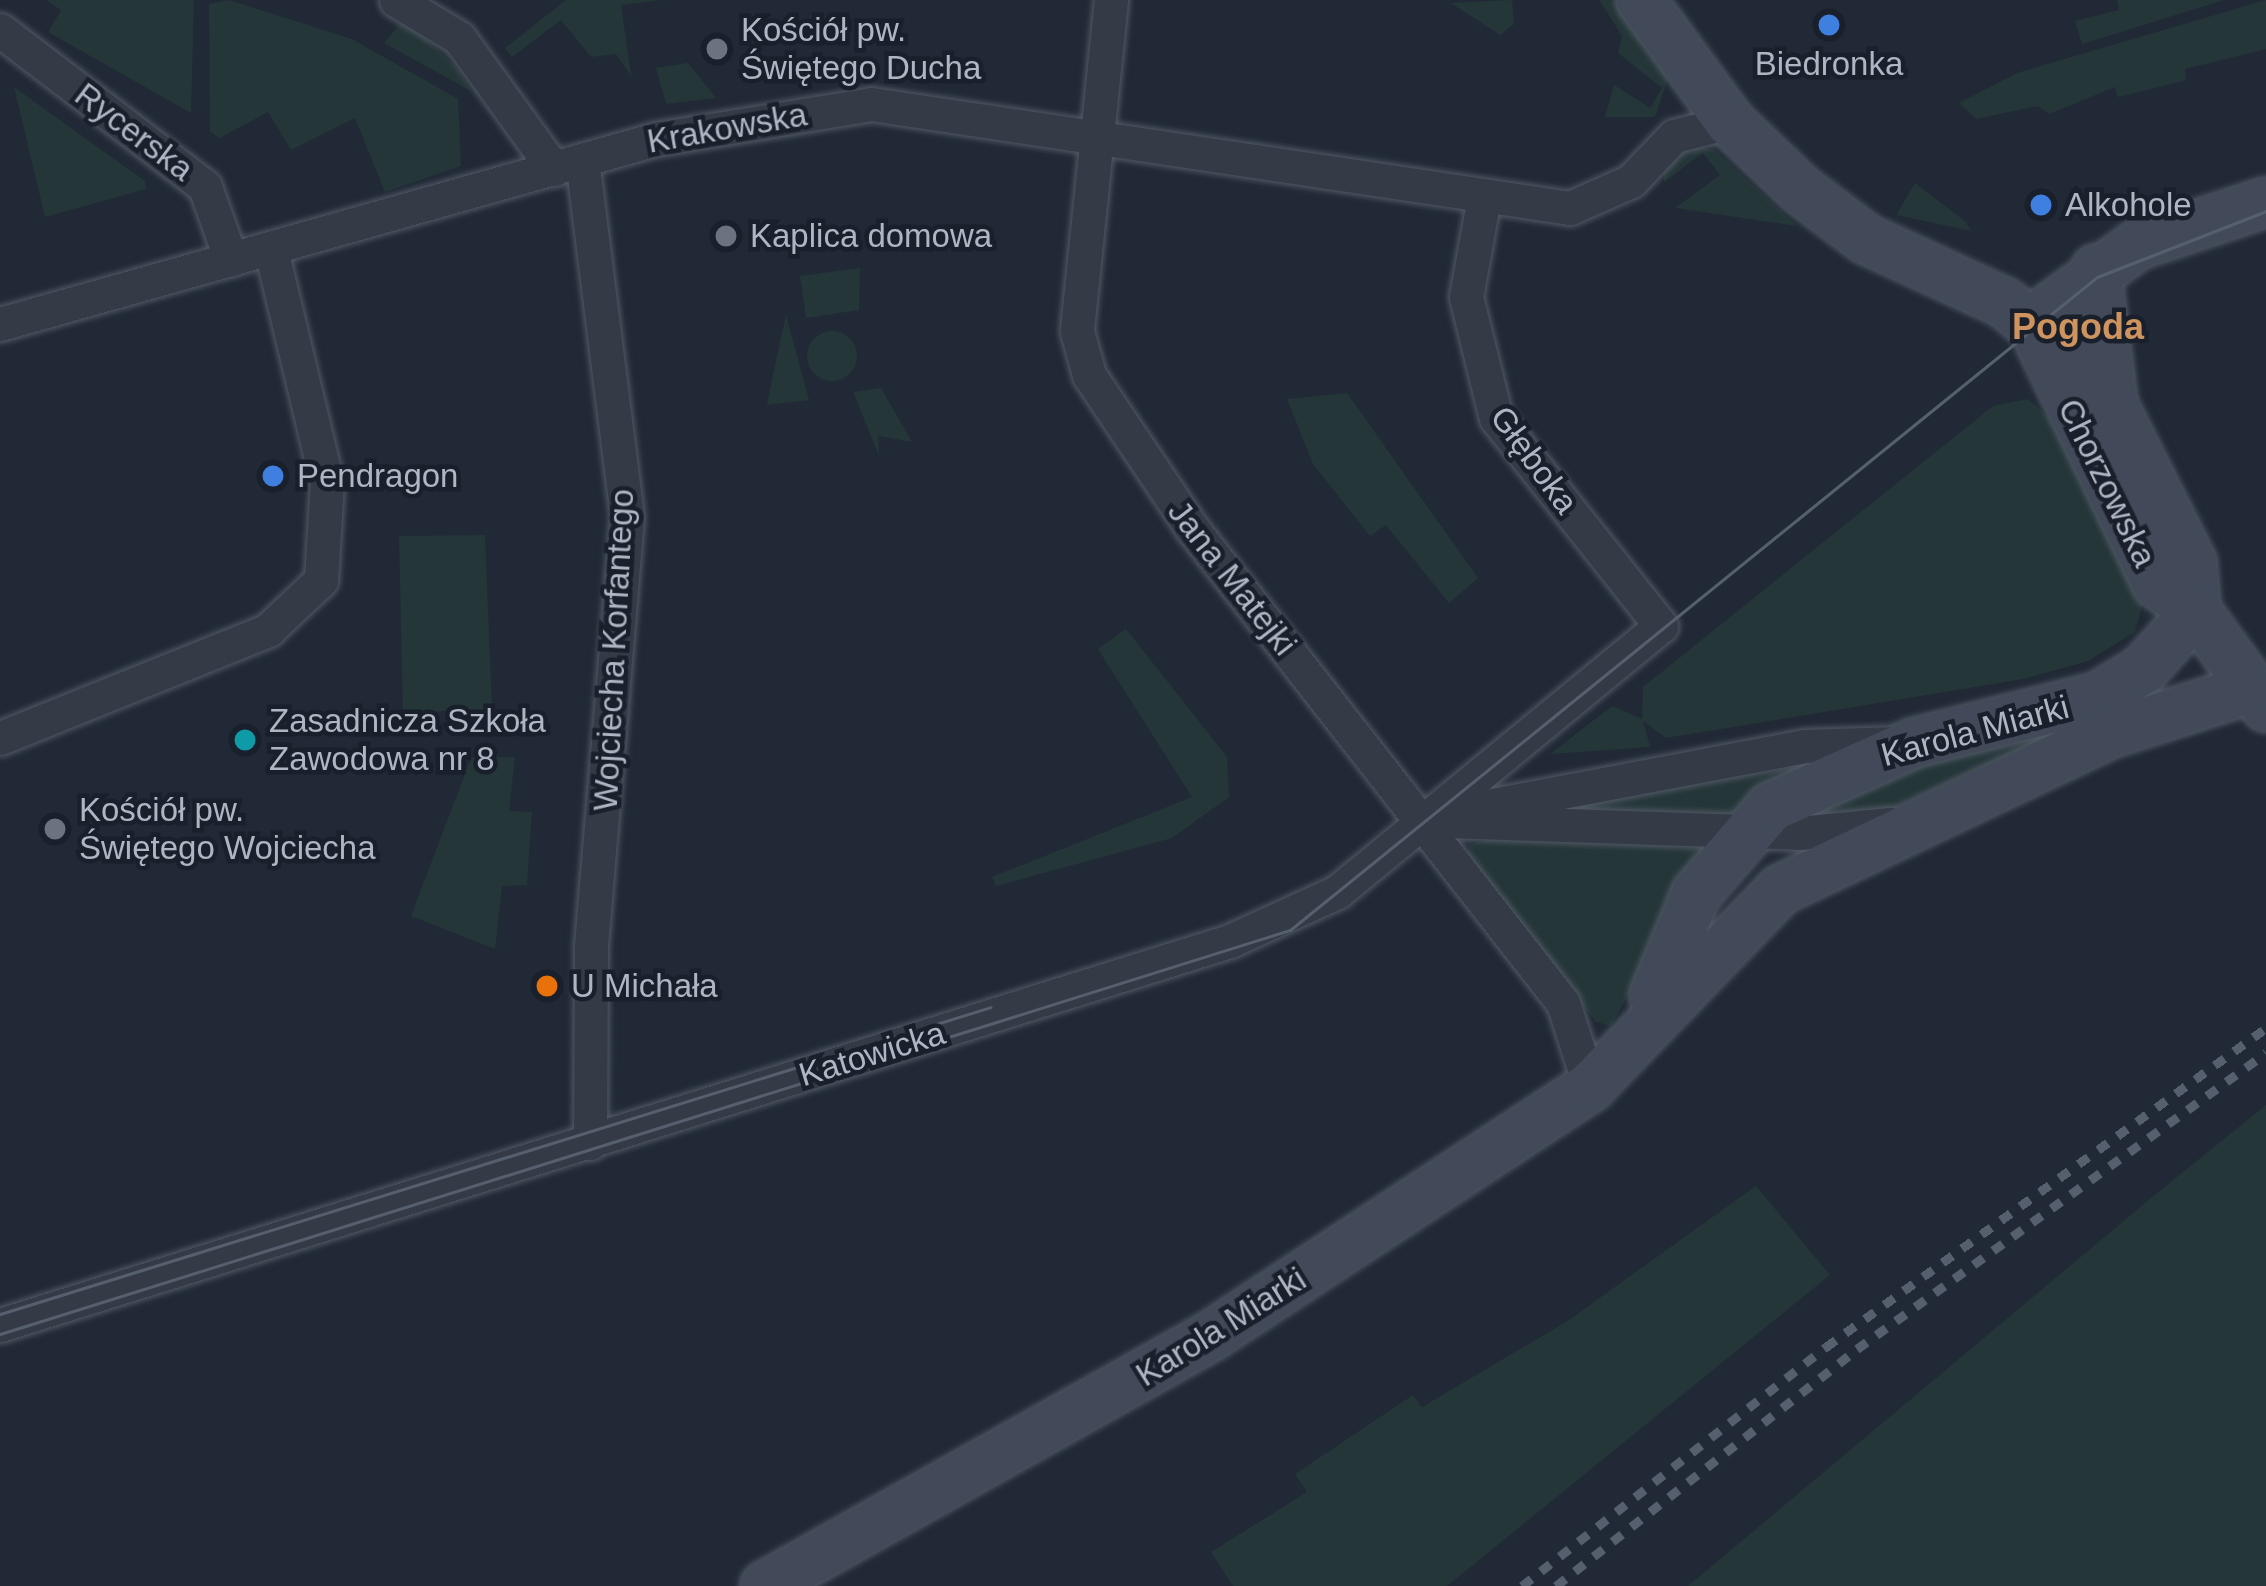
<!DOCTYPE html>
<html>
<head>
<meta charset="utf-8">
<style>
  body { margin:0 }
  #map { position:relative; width:2266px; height:1586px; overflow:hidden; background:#212936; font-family:Helvetica,sans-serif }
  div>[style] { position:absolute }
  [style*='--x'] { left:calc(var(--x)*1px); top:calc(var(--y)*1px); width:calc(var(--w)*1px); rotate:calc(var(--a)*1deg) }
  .green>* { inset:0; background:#243638 }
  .round { border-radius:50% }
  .roads { filter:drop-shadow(0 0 3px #515965) drop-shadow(0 0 3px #515965) }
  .minor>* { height:33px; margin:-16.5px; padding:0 16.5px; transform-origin:16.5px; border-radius:16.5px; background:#343b47 }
  .secondary>* { height:48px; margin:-24px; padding:0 24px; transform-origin:24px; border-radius:24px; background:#424a5a }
  .tram>* { height:3px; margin:-1.5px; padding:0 1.5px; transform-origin:1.5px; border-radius:1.5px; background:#565f6e }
  .rail>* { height:9px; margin-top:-4.5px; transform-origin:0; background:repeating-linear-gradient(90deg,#565f6e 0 12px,transparent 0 24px) }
  .dots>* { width:33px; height:33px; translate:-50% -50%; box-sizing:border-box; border:6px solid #1a202b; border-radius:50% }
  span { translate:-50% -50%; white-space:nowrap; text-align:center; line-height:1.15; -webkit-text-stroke:9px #1a202b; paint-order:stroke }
  .poi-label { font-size:33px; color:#aeb6c4 }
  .left { translate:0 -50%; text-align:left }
  .street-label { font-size:33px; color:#aeb6c4 }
  .neighbourhood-label { font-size:36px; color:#ce935e; font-weight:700 }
</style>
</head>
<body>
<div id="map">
  <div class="green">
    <i style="clip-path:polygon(46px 0,194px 0,191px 113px,48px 32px,61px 10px)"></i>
    <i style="clip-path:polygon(229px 0,352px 39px,458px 99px,461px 166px,385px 192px,355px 118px,291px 150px,268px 112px,220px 138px,210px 132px,209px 4px)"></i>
    <i style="clip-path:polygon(566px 0,662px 0,621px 5px,631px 76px,616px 54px,591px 57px,561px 20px,512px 57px,505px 48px)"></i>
    <i style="clip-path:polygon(1512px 0,1514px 24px,1500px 35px,1451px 3px)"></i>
    <i style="clip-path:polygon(1599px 0,1615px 0,1668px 78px,1655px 117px,1605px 117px,1614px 85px,1650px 108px,1662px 88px,1618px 53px,1622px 36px)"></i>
    <i style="clip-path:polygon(2117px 0,2224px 0,2082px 44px,2075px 21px,2119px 10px)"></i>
    <i style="clip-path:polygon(2266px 0,2266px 49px,2185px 69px,2186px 80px,2118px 97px,2115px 87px,2049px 114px,2038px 106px,1976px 119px,1959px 103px,2017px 73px)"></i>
    <i style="clip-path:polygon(404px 19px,456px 67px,471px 91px,384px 43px)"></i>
    <i style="clip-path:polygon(688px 63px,716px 98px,666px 104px,656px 68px)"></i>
    <i style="clip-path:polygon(14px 87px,145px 181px,146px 189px,45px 217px)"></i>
    <i style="clip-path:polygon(1692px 146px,1715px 150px,1797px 226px,1675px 208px,1720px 175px,1703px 153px,1664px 182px,1664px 167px)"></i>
    <i style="clip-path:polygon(1915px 183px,1966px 222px,1971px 231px,1896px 215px)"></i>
    <i style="clip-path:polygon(860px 268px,859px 310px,806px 318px,800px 276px)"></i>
    <i style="clip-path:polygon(786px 315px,809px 400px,767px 405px,773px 375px)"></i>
    <i class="round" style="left:807px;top:331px;width:50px;height:50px"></i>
    <i style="clip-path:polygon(881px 388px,912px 442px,878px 436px,879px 456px,853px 392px)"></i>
    <i style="clip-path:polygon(1347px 393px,1478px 578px,1449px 603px,1386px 525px,1370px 536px,1313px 464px,1287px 399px)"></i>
    <i style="clip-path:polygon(2028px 399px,2054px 421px,2143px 603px,2135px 632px,2088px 661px,2024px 679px,1666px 738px,1643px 721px,1650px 747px,1550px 754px,1612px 706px,1642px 719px,1643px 687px,1993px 406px)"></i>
    <i style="clip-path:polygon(485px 535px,492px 709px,403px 713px,399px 536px)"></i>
    <i style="clip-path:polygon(1126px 629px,1227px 757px,1229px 797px,1172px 838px,996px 886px,992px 877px,1192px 797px,1098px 649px)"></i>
    <i style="clip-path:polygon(2079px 722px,1884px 812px,1782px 816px,1823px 790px)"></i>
    <i style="clip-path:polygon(515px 757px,509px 811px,532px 812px,527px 885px,502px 886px,495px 949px,411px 916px,471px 758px)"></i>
    <i style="clip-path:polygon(1802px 767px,1739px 819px,1540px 817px,1536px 805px)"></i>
    <i style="clip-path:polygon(1486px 840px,1709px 846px,1611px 1026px,1596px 1022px,1467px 859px,1469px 845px)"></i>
    <i style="clip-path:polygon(2266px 1105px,2266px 1586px,1688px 1586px,2151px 1198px)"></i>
    <i style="clip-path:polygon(1756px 1186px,1830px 1275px,1447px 1586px,1233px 1586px,1211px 1552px,1307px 1492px,1295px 1474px,1413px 1395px,1422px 1407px,1566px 1322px)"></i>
  </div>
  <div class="roads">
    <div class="minor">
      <i style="--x:396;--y:0;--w:74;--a:31.1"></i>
      <i style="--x:459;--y:38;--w:162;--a:54.1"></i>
      <i style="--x:1111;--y:0;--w:333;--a:95.9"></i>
      <i style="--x:1077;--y:331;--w:46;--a:74.7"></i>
      <i style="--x:1089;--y:375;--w:183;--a:56.1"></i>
      <i style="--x:1191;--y:527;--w:604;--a:51.99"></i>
      <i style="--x:1563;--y:1003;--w:88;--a:72.2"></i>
      <i style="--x:0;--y:30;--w:258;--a:37.4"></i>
      <i style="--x:205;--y:187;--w:77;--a:70.4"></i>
      <i style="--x:582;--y:160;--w:360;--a:82.8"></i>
      <i style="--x:627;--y:517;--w:433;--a:94.8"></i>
      <i style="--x:591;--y:949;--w:194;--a:90.3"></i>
      <i style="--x:0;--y:324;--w:682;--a:-15.75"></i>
      <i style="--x:656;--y:139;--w:218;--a:-9.2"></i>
      <i style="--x:871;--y:104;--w:707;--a:8.46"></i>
      <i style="--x:1570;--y:208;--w:67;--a:-23.9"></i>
      <i style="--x:1631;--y:181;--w:62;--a:-46.3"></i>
      <i style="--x:1674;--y:136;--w:58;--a:-14"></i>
      <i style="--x:0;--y:738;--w:289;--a:-21.9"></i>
      <i style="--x:268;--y:630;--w:73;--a:-43.3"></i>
      <i style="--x:321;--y:580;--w:97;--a:-86.5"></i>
      <i style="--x:327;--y:483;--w:241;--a:-103.5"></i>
      <i style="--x:1440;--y:815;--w:370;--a:-10.7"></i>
      <i style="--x:1804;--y:746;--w:93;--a:-1.8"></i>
      <i style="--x:1446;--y:821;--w:353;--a:1.9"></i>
      <i style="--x:1799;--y:833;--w:92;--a:-5.6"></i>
      <i style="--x:0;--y:1325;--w:1289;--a:-17.34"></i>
      <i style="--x:1230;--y:941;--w:118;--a:-24.6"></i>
      <i style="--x:1337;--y:892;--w:419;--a:-39.4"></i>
      <i style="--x:1661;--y:626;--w:265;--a:-128.4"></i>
      <i style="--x:1496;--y:418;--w:125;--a:-103.9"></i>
      <i style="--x:1466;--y:297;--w:102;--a:-79.8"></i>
    </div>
    <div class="secondary">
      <i style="--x:1641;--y:0;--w:151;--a:53.9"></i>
      <i style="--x:1730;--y:122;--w:98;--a:43.8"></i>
      <i style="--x:1801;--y:190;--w:81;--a:37"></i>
      <i style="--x:1866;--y:239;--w:153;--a:24.7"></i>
      <i style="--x:2005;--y:303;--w:98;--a:40"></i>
      <i style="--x:2080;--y:366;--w:51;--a:49.8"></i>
      <i style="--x:2113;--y:405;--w:177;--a:63.4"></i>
      <i style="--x:2192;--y:563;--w:48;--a:85.2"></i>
      <i style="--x:2096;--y:269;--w:137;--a:82.9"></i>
      <i style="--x:2031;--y:322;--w:131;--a:-36"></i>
      <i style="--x:2137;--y:245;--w:136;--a:-18.4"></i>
      <i style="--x:2039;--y:339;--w:272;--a:64.3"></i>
      <i style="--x:2157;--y:584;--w:47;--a:34.7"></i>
      <i style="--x:2196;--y:611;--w:119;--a:53.9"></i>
      <i style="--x:1654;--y:996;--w:110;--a:-67.6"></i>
      <i style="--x:1696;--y:894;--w:115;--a:-49.2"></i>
      <i style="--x:1771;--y:807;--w:157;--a:-24.1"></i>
      <i style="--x:1914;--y:743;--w:190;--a:-14"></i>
      <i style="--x:2098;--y:697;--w:54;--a:-31.3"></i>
      <i style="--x:2144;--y:669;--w:78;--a:-48.1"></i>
      <i style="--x:765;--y:1586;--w:511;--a:-29.27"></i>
      <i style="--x:1211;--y:1336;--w:453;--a:-33.3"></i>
      <i style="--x:1590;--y:1087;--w:274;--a:-46"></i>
      <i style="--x:1780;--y:890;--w:366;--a:-25.4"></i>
      <i style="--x:2111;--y:733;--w:145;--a:-17.7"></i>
    </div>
  </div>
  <div class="tram">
    <i style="--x:0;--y:1314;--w:1037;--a:-17.21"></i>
    <i style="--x:0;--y:1334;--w:1352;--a:-17.39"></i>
    <i style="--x:1290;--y:930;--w:1038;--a:-38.98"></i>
    <i style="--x:2097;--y:277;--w:181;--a:-21.3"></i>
  </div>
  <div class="rail">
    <i style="--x:1522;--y:1586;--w:387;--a:-38.2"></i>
    <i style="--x:1826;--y:1347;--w:543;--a:-35.94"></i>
    <i style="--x:1556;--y:1586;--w:383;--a:-38.2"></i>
    <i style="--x:1857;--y:1349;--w:505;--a:-35.89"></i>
  </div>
  <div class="dots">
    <i style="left:1829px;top:25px;background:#3f7fe0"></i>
    <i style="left:717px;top:49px;background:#6b7280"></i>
    <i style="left:2041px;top:205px;background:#3f7fe0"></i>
    <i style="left:726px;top:236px;background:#6b7280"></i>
    <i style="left:273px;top:476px;background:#3f7fe0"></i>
    <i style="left:245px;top:740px;background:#0f9aa8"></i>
    <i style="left:55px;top:829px;background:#6b7280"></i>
    <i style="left:547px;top:986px;background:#e8710a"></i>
  </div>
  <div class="poi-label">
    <span class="left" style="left:741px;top:49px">Kościół pw.<br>Świętego Ducha</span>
    <span style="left:1829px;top:64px">Biedronka</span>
    <span class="left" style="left:2065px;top:205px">Alkohole</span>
    <span class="left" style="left:750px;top:236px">Kaplica domowa</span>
    <span class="left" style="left:297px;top:476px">Pendragon</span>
    <span class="left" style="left:269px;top:740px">Zasadnicza Szkoła<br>Zawodowa nr 8</span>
    <span class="left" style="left:79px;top:829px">Kościół pw.<br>Świętego Wojciecha</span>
    <span class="left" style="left:571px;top:986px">U Michała</span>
  </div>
  <div class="street-label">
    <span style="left:727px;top:128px;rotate:-10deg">Krakowska</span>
    <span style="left:134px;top:132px;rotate:37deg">Rycerska</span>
    <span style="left:1534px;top:460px;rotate:54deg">Głęboka</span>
    <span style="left:2107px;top:483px;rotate:64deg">Chorzowska</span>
    <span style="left:1232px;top:578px;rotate:52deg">Jana Matejki</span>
    <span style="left:614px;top:650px;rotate:-87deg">Wojciecha Korfantego</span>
    <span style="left:1975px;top:731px;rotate:-15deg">Karola Miarki</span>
    <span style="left:872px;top:1054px;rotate:-17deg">Katowicka</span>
    <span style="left:1221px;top:1327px;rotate:-32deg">Karola Miarki</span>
  </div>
  <div class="neighbourhood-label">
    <span style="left:2078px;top:327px">Pogoda</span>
  </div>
</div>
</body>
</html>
